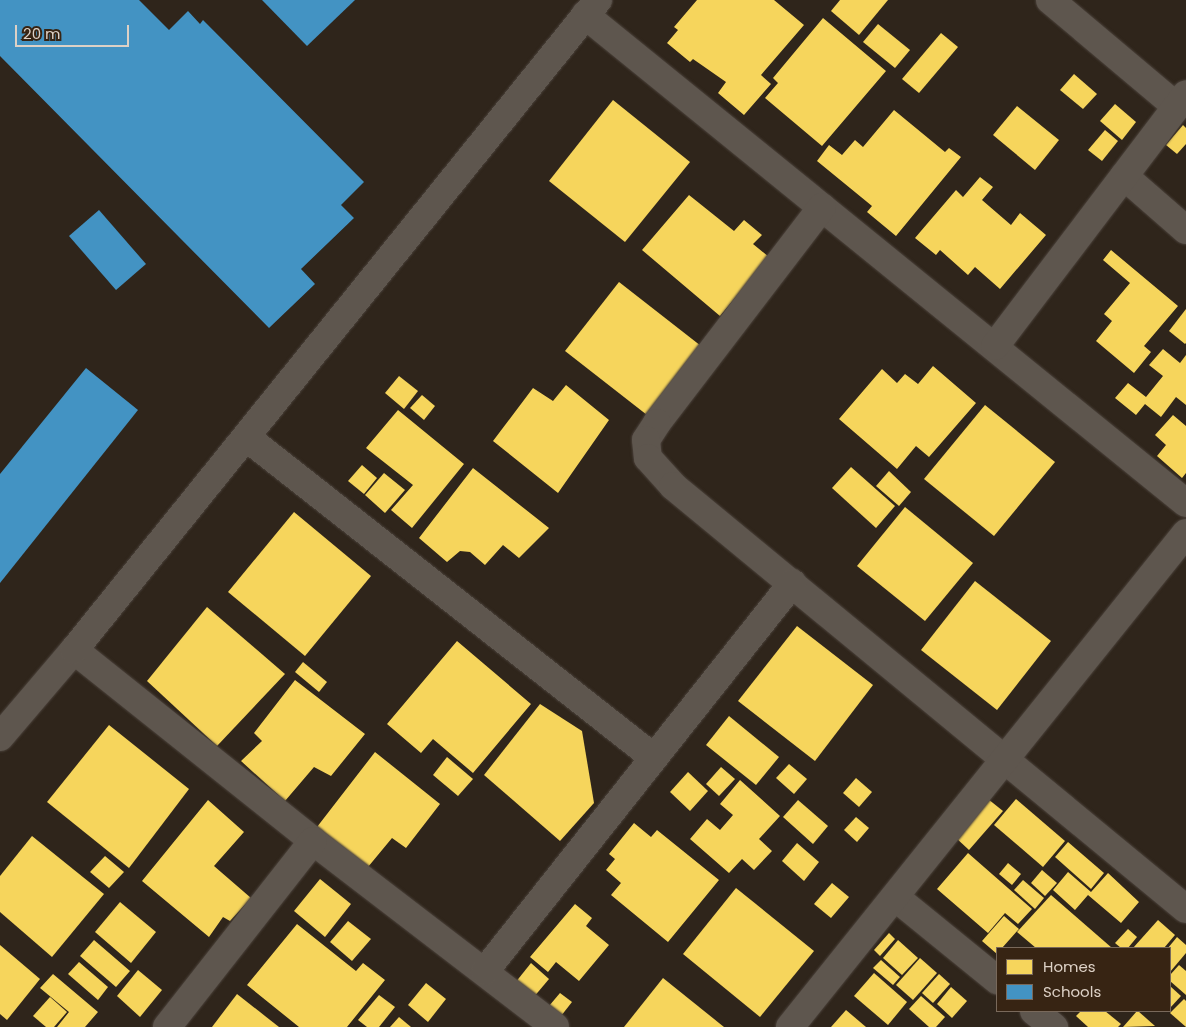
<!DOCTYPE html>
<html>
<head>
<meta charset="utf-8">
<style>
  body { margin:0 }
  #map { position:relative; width:1186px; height:1027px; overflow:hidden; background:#2f251b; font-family:Poppins,sans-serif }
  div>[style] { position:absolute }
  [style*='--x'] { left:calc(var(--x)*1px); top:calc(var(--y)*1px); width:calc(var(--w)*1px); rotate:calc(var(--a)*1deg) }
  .homes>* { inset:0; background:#f6d55c }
  .schools>* { inset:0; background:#4393c3 }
  .roads { filter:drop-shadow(0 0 1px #4a413a) drop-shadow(0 0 1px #4a413a) }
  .minor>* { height:28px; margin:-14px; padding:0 14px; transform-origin:14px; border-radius:14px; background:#5e564e }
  span { translate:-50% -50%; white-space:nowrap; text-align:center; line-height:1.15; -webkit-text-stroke:5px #372413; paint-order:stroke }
  .legend { position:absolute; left:996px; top:947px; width:175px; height:65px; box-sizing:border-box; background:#372413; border:1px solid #79695b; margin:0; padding:6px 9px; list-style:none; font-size:15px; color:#ddd1c6 }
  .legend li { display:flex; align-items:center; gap:10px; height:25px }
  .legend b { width:25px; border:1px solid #79695b }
  .scale { position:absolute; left:15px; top:25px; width:114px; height:22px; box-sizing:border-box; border:2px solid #ddd1c6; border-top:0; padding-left:6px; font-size:15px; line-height:18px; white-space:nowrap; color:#ddd1c6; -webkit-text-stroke:4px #372413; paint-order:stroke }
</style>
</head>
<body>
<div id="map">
  <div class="homes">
    <i style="clip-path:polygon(697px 0,774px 0,804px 25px,761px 75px,771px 84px,744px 115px,718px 93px,726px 82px,693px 59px,690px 62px,667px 43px,678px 30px,674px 27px)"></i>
    <i style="clip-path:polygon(840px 0,888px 0,859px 35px,831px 11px)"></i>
    <i style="clip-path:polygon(823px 18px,886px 71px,822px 146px,765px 98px,778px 83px,773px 78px)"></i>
    <i style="clip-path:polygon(878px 24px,910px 50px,895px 68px,863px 42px)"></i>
    <i style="clip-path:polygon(941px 33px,958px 47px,919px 93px,902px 79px)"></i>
    <i style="clip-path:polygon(1074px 74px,1097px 94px,1083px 109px,1060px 90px)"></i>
    <i style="clip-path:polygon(613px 100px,690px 162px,625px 242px,549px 181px)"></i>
    <i style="clip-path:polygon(1115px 104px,1136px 122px,1122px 140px,1100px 121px)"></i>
    <i style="clip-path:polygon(1017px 106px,1059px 140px,1035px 170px,993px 135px)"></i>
    <i style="clip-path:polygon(894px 110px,945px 152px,949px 148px,961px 157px,896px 236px,867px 212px,872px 206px,817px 161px,829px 145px,842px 155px,855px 140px,863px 147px)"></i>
    <i style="clip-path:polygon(1183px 125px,1186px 128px,1186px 144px,1177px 154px,1166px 145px)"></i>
    <i style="clip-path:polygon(1105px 130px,1118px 141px,1102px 161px,1088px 150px)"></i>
    <i style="clip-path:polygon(980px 177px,993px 187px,982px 200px,1011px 225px,1020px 213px,1046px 235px,1000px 289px,975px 267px,968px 275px,940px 250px,936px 255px,915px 238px,956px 190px,963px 197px)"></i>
    <i style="clip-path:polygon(689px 195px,734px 231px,744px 220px,762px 235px,753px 244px,769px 257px,720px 316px,642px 250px)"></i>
    <i style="clip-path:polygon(1111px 250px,1178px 306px,1144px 346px,1151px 352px,1134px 373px,1096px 341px,1112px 321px,1104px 314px,1130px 283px,1103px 260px)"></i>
    <i style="clip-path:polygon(619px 282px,701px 346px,647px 415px,565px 351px)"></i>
    <i style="clip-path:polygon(1186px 309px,1186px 343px,1185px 344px,1169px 331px)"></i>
    <i style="clip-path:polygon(1163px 349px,1180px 363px,1186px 355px,1186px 405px,1176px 397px,1161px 417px,1145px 404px,1136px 415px,1115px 398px,1128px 383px,1146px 397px,1163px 376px,1149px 365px)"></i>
    <i style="clip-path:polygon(933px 366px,976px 403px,929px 457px,916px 446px,897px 469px,839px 419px,882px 369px,897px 383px,905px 374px,918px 384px)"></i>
    <i style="clip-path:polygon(399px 376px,418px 391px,404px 409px,385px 393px)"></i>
    <i style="clip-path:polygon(566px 385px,609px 420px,558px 493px,493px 441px,533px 388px,553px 401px)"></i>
    <i style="clip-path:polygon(422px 395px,435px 406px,424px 420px,410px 408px)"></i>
    <i style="clip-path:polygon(985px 405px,1055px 462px,994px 536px,924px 479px)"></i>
    <i style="clip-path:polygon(398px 410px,464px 464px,412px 528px,391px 510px,413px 485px,366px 448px)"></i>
    <i style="clip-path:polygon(1173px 415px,1186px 426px,1186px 473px,1182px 478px,1157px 456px,1166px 445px,1155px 435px)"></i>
    <i style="clip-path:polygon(362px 465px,377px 478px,364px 494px,348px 481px)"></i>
    <i style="clip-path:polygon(851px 467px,895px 506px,876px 528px,832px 488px)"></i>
    <i style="clip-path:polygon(473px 468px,549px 528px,519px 558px,503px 545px,485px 565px,470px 552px,460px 551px,447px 562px,419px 538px)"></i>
    <i style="clip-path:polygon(889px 471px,911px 492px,899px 506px,876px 486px)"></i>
    <i style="clip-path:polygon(384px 473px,405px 490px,385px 513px,365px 495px)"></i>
    <i style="clip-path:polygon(905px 507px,973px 563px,925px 621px,857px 566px)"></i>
    <i style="clip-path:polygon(294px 512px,371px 576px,305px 656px,228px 592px)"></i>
    <i style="clip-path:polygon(975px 581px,1051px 641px,997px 710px,921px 650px)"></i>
    <i style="clip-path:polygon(207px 607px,285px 674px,217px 746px,147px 681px)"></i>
    <i style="clip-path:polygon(797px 626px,873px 685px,815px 761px,738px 701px)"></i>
    <i style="clip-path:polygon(457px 641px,531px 704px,473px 773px,433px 739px,421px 753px,387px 724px)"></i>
    <i style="clip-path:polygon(303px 662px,327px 682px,319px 692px,295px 672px)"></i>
    <i style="clip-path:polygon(295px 680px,365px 734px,331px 776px,314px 767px,285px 801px,241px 761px,262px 741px,254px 733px)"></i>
    <i style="clip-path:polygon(540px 704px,582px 731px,594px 803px,560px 841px,484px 775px)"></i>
    <i style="clip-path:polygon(729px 716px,779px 757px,756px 785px,706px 745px)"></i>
    <i style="clip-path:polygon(109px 725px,189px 789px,129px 868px,47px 802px)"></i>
    <i style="clip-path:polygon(375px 752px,440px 804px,406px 848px,392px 838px,368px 867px,317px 827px)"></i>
    <i style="clip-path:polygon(447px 757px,473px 779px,458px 796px,433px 775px)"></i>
    <i style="clip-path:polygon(789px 764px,807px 779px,794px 794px,776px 778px)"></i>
    <i style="clip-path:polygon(721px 767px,735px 779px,719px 796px,706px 784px)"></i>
    <i style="clip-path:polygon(688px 772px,708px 791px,690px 811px,670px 792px)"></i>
    <i style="clip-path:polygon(856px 778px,872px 792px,859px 807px,843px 793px)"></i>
    <i style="clip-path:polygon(740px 780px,780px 816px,759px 839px,772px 851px,754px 870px,742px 859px,729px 873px,690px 839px,707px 819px,720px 830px,733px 815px,720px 804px)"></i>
    <i style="clip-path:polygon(988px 799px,1003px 811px,969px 850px,955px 837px)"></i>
    <i style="clip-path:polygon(1016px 799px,1065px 841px,1043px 867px,994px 825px)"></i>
    <i style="clip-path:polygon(208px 800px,244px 832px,214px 866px,251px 898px,230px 921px,223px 917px,209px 937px,142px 881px)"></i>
    <i style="clip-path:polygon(798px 800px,828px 826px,813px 844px,783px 817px)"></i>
    <i style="clip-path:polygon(856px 817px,869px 828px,857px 842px,844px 830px)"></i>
    <i style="clip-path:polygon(634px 823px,651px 837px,657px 830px,719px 880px,668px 942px,611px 895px,621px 883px,606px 870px,615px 859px,609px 854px)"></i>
    <i style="clip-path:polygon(32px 836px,104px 894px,52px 957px,0 912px,0 876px)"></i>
    <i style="clip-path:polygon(1068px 842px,1104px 873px,1091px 889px,1055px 857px)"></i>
    <i style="clip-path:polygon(797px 843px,819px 862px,804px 881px,782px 861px)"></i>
    <i style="clip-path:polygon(968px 853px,1032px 909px,1018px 924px,1005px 913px,988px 933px,937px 889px)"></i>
    <i style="clip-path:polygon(105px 856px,124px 872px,109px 888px,90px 872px)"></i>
    <i style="clip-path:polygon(1008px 863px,1021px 874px,1012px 885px,999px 874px)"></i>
    <i style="clip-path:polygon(1042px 870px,1057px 883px,1045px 896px,1031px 883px)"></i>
    <i style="clip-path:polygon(1068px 872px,1091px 892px,1108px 873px,1139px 902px,1121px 923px,1088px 895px,1075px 910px,1053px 890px)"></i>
    <i style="clip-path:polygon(320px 879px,351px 904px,325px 937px,294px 911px)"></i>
    <i style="clip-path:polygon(1023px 880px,1044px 898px,1035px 909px,1014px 890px)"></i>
    <i style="clip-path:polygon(832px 883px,849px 897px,831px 918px,814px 904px)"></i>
    <i style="clip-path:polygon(736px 888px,814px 951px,760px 1017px,683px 954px)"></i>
    <i style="clip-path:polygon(1051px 895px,1112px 948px,1036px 948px,1017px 932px)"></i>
    <i style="clip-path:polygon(120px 902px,156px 932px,131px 963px,95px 932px)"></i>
    <i style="clip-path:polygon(575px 904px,592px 918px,586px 926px,609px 945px,579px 981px,556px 962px,548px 972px,530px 957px)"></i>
    <i style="clip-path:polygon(1004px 916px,1019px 929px,1002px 948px,997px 948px,997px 954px,982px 941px)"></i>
    <i style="clip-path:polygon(1158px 920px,1175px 935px,1164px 948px,1133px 948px)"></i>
    <i style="clip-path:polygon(348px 921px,371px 939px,352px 961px,330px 942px)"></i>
    <i style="clip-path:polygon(297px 924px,356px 971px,363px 963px,385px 980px,347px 1027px,299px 1027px,247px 985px)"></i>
    <i style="clip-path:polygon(1128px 929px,1137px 937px,1128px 948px,1121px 948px,1115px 943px)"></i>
    <i style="clip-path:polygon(889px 933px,895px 939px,880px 956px,874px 950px)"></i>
    <i style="clip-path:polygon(1177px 937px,1186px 945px,1186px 953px,1170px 972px,1168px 948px)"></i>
    <i style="clip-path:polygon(94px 940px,130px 971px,116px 987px,80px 956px)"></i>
    <i style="clip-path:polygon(898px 940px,918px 958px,902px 975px,883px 958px)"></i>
    <i style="clip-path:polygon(0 945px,40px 979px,7px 1020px,0 1014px)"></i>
    <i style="clip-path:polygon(920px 958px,937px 973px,913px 1000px,896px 985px)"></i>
    <i style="clip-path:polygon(881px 960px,900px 977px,893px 985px,873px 968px)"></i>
    <i style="clip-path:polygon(79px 962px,108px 987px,98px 1000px,68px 974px)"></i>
    <i style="clip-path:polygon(531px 963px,549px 979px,533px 998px,515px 983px)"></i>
    <i style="clip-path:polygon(1179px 965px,1186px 971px,1186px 995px,1170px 981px,1170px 975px)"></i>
    <i style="clip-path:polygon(138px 970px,162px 990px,140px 1017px,117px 996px)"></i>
    <i style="clip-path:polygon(874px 973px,907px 1002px,888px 1025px,854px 996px)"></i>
    <i style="clip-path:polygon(53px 974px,98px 1012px,85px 1027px,57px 1027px,69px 1012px,40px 988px)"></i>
    <i style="clip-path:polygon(939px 974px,950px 984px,933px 1003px,922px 993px)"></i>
    <i style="clip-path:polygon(663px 978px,724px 1027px,624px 1027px)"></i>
    <i style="clip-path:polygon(426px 983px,446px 999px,428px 1022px,408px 1005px)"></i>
    <i style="clip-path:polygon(1170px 986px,1181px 996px,1170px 1008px)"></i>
    <i style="clip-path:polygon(951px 987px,967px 1001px,952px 1018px,937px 1004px)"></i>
    <i style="clip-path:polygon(560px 993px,572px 1002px,561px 1016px,549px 1006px)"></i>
    <i style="clip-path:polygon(237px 994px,279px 1027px,212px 1027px)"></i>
    <i style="clip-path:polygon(379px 995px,395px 1007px,379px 1027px,367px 1027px,358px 1020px)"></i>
    <i style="clip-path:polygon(921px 996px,945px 1017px,936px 1027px,929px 1027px,909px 1009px)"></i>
    <i style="clip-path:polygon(50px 997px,67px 1012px,54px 1027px,46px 1027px,33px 1016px)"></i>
    <i style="clip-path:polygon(1184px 999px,1186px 1001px,1186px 1027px,1170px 1013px)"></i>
    <i style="clip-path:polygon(846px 1010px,866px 1027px,831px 1027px)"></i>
    <i style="clip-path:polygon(1081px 1011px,1105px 1011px,1121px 1024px,1118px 1027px,1088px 1027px,1076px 1016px)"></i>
    <i style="clip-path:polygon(1137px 1011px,1138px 1011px,1155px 1026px,1123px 1027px)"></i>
    <i style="clip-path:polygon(399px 1017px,411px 1027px,390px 1027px)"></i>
  </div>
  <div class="schools">
    <i style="clip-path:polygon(0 0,139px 0,169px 30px,188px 11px,200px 24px,203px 20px,364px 182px,341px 205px,354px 218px,301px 269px,315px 284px,269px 328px,0 56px)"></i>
    <i style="clip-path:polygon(262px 0,355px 0,307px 46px)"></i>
    <i style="clip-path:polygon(99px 210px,146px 264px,116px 290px,69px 236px)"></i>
    <i style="clip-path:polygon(86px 368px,138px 410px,0 583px,0 474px)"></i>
  </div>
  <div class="roads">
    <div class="minor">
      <i style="--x:1050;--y:0;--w:165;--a:40.1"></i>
      <i style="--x:585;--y:15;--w:774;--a:39.08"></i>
      <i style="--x:1124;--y:176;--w:82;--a:41.1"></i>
      <i style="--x:822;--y:207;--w:272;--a:127.4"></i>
      <i style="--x:657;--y:423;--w:20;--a:123"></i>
      <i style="--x:646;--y:440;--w:18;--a:84"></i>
      <i style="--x:648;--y:458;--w:38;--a:48"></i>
      <i style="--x:673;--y:486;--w:665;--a:39.51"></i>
      <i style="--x:995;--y:346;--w:316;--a:-52.8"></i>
      <i style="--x:246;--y:437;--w:518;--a:38.18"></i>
      <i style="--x:74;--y:650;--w:306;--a:38.6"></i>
      <i style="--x:313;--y:841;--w:305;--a:37.5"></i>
      <i style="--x:0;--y:737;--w:114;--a:-49.6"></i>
      <i style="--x:74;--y:650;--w:835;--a:-51.13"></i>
      <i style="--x:895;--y:897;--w:132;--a:39.1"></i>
      <i style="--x:485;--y:971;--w:495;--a:-51.6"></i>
      <i style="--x:1034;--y:1011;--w:26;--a:39"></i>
      <i style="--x:167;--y:1027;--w:236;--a:-51.9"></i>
      <i style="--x:790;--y:1027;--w:633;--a:-51.28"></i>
    </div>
  </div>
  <ul class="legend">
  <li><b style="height:14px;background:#f6d55c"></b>Homes</li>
  <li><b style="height:14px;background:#4393c3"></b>Schools</li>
  </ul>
  <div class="scale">20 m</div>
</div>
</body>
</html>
